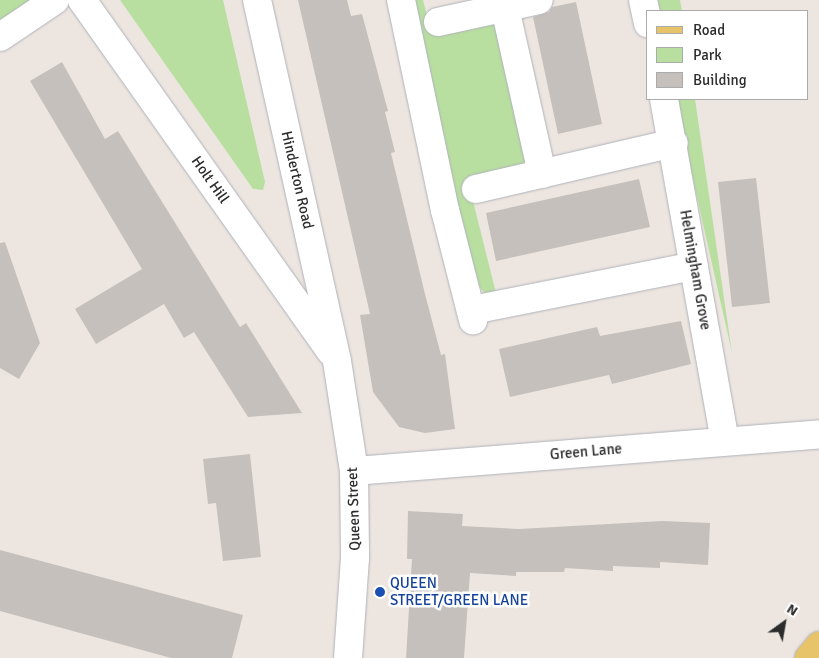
<!DOCTYPE html>
<html>
<head>
<meta charset="utf-8">
<style>
  body { margin:0 }
  #map { position:relative; width:819px; height:658px; overflow:hidden; background:#ede6e0; font-family:Signika,sans-serif }
  div>[style] { position:absolute }
  [style*='--x'] { left:calc(var(--x)*1px); top:calc(var(--y)*1px); width:calc(var(--w)*1px); rotate:calc(var(--a)*1deg) }
  .green>* { inset:0; background:#b9dfa0 }
  .building>* { inset:0; background:#c5c0bc }
  .roads { filter:drop-shadow(0 0 1px #b0b2bb) drop-shadow(0 0 1px #b0b2bb) }
  .minor>* { height:28px; margin:-14px; padding:0 14px; transform-origin:14px; border-radius:14px; background:#fff }
  .major>* { height:28px; margin:-14px; padding:0 14px; transform-origin:14px; border-radius:14px; background:#e7c36a }
  .dots>* { width:14px; height:14px; translate:-50% -50%; box-sizing:border-box; border:2px solid #fff; border-radius:50% }
  span { translate:-50% -50%; white-space:nowrap; text-align:center; line-height:1.15; -webkit-text-stroke:5px #fff; paint-order:stroke }
  .street-label { font-size:15px; color:#2c2c2c }
  .transit-label { font-size:15px; color:#164399 }
  .left { translate:0 -50%; text-align:left }
  .legend { position:absolute; left:646px; top:10px; width:162px; height:90px; box-sizing:border-box; background:#fff; border:1px solid #ababab; margin:0; padding:6px 9px; list-style:none; font-size:15px; color:#2c2c2c }
  .legend li { display:flex; align-items:center; gap:10px; height:25px }
  .legend b { width:25px; border:1px solid #ababab }
  .north { position:absolute; left:759px; top:598px; width:50px; height:50px; -webkit-text-stroke:4px #fff; paint-order:stroke; rotate:32deg; font-size:14px; font-weight:700; line-height:20px; text-align:center; color:#2c2c2c }
  .north::after { content:''; display:block; margin:auto; width:18px; height:22px; background:#2c2c2c; clip-path:polygon(50% 0,100% 100%,50% 72%,0 100%) }
</style>
</head>
<body>
<div id="map">
  <div class="green">
    <i style="clip-path:polygon(0 0,39px 0,0 25px)"></i>
    <i style="clip-path:polygon(120px 0,223px 0,265px 182px,263px 190px,253px 189px)"></i>
    <i style="clip-path:polygon(405px 0,423px 0,430px 27px,502px 13px,537px 169px,469px 185px,497px 297px,488px 297px,477px 284px)"></i>
    <i style="clip-path:polygon(656px 0,680px 0,682px 11px,658px 11px)"></i>
    <i style="clip-path:polygon(676px 99px,695px 99px,732px 353px,692px 175px)"></i>
  </div>
  <div class="building">
    <i style="clip-path:polygon(298px 0,347px 0,351px 16px,362px 14px,388px 111px,385px 112px,395px 152px,391px 153px,425px 294px,441px 355px,445px 354px,455px 429px,425px 433px,399px 427px,373px 392px,360px 315px,370px 314px)"></i>
    <i style="clip-path:polygon(576px 2px,602px 124px,558px 134px,533px 17px,549px 12px,552px 7px)"></i>
    <i style="clip-path:polygon(62px 62px,105px 139px,118px 131px,240px 327px,246px 323px,302px 413px,248px 417px,194px 332px,184px 338px,164px 304px,96px 344px,75px 309px,142px 269px,30px 81px)"></i>
    <i style="clip-path:polygon(756px 178px,770px 303px,732px 307px,718px 182px)"></i>
    <i style="clip-path:polygon(639px 179px,650px 227px,496px 261px,486px 213px)"></i>
    <i style="clip-path:polygon(5px 242px,40px 343px,19px 379px,0 368px,0 243px)"></i>
    <i style="clip-path:polygon(681px 321px,691px 364px,612px 384px,609px 375px,510px 397px,499px 349px,597px 327px,600px 336px)"></i>
    <i style="clip-path:polygon(250px 454px,261px 557px,223px 561px,216px 503px,208px 504px,203px 459px)"></i>
    <i style="clip-path:polygon(408px 511px,463px 514px,462px 526px,519px 529px,662px 521px,710px 523px,708px 565px,660px 562px,660px 568px,613px 566px,613px 571px,565px 568px,564px 572px,516px 572px,516px 576px,470px 573px,464px 658px,406px 658px,412px 559px,407px 559px)"></i>
    <i style="clip-path:polygon(0 550px,243px 615px,232px 658px,171px 658px,0 611px)"></i>
  </div>
  <div class="roads">
    <div class="minor">
      <i style="--x:82;--y:0;--w:431;--a:54.7"></i>
      <i style="--x:257;--y:0;--w:370;--a:77.5"></i>
      <i style="--x:337;--y:361;--w:111;--a:81.2"></i>
      <i style="--x:354;--y:471;--w:87;--a:89.3"></i>
      <i style="--x:355;--y:558;--w:100;--a:94"></i>
      <i style="--x:401;--y:0;--w:215;--a:78.2"></i>
      <i style="--x:445;--y:210;--w:114;--a:75.7"></i>
      <i style="--x:643;--y:0;--w:24;--a:78"></i>
      <i style="--x:505;--y:8;--w:170;--a:77.4"></i>
      <i style="--x:438;--y:22;--w:103;--a:-12.3"></i>
      <i style="--x:0;--y:37;--w:66;--a:-33.9"></i>
      <i style="--x:664;--y:99;--w:347;--a:79.9"></i>
      <i style="--x:476;--y:189;--w:203;--a:-13.1"></i>
      <i style="--x:472;--y:310;--w:226;--a:-11.2"></i>
      <i style="--x:354;--y:471;--w:466;--a:-4.5"></i>
    </div>
    <div class="major">
      <i style="--x:809;--y:658;--w:16;--a:-50"></i>
    </div>
  </div>
  <div class="dots">
    <i style="left:380px;top:592px;background:#1a4fb4"></i>
  </div>
  <div class="street-label">
    <span style="left:210px;top:180px;rotate:55deg">Holt Hill</span>
    <span style="left:297px;top:180px;rotate:77deg">Hinderton Road</span>
    <span style="left:695px;top:270px;rotate:80deg">Helmingham Grove</span>
    <span style="left:586px;top:452px;rotate:-5deg">Green Lane</span>
    <span style="left:354px;top:509px;rotate:-92deg">Queen Street</span>
  </div>
  <div class="transit-label">
    <span class="left" style="left:390px;top:592px">QUEEN<br>STREET/GREEN LANE</span>
  </div>
  <ul class="legend">
  <li><b style="height:6px;background:#e7c36a"></b>Road</li>
  <li><b style="height:14px;background:#b9dfa0"></b>Park</li>
  <li><b style="height:14px;background:#c5c0bc"></b>Building</li>
  </ul>
  <div class="north">N</div>
</div>
</body>
</html>
